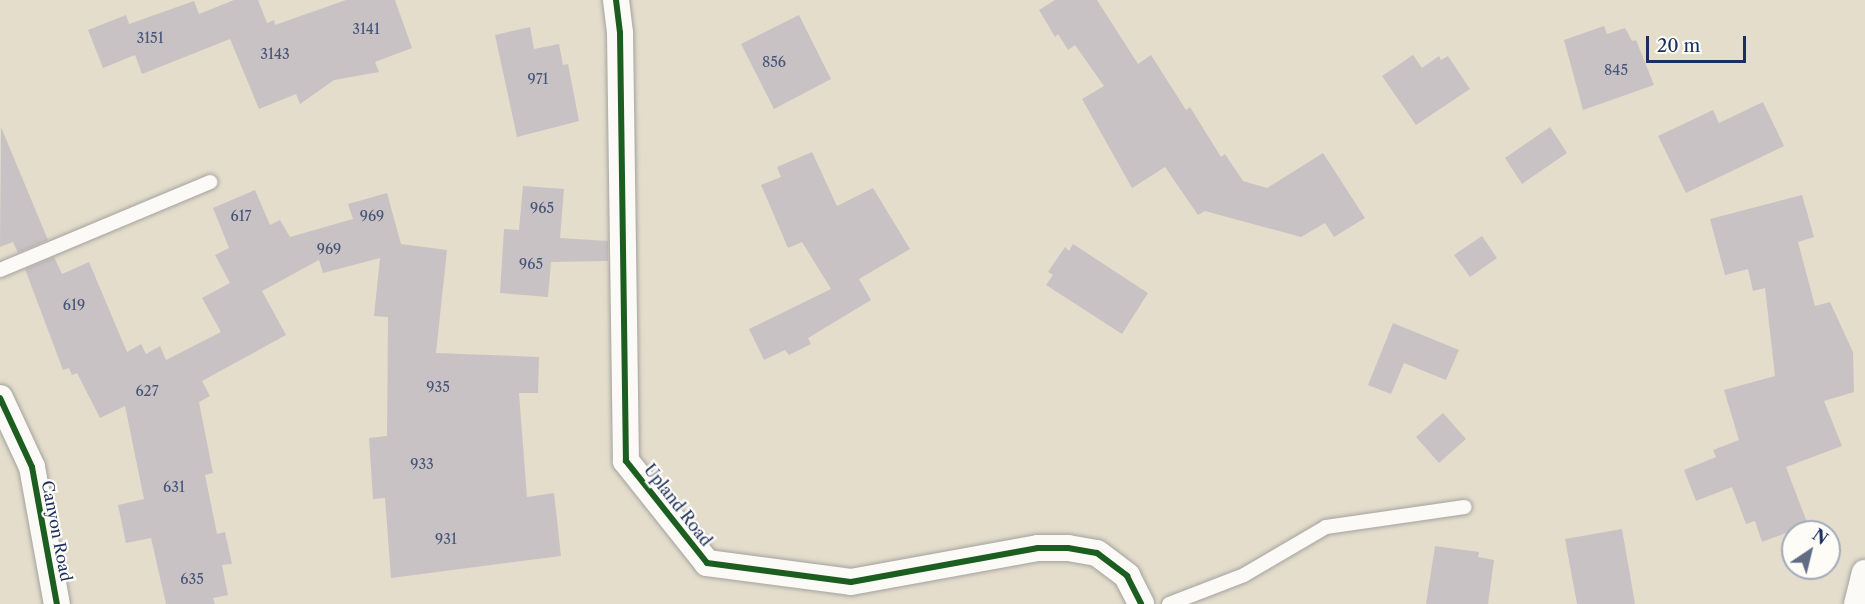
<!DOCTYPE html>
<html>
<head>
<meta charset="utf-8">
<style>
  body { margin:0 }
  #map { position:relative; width:1865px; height:604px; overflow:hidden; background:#e4ddcc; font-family:"Libre Caslon Text",serif }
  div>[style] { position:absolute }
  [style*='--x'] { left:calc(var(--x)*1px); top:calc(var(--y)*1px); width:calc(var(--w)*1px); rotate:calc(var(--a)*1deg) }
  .building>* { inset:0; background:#c8c2c4 }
  .roads { filter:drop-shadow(0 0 2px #a3a29e) drop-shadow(0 0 2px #a3a29e) }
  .lane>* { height:14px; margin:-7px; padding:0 7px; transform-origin:7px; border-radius:7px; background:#fbfaf7 }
  .street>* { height:26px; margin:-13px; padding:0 13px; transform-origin:13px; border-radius:13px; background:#fbfaf7 }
  .cycleway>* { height:6px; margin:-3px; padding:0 3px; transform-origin:3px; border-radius:3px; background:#1b5e20 }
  span { translate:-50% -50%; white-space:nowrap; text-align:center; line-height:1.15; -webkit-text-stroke:4.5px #fdfcf7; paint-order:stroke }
  .number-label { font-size:14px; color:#465478 }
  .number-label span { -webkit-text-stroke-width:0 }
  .street-label { font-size:16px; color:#1b2f5e }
  .north { position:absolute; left:1781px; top:520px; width:60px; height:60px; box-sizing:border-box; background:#fdfcf7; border:2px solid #a3aaba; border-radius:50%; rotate:35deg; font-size:16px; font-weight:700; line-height:24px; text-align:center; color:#1b2f5e }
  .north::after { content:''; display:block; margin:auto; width:21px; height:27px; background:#616c84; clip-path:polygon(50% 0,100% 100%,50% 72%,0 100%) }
  .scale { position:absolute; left:1646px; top:36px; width:100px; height:27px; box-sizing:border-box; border:3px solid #1b2f5e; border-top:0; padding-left:8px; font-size:18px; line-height:21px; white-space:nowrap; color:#1b2f5e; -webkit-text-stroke:4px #fdfcf7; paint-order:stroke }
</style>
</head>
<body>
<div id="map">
  <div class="building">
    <i style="clip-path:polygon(234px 0,258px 0,267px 23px,274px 20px,275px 25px,346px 0,395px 0,412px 48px,375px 62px,379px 72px,334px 80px,300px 104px,296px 94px,259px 109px,230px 39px,142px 74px,135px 55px,103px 68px,88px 30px,126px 15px,129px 24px,194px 1px,199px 14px)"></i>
    <i style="clip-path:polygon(1055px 0,1097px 0,1138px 64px,1151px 55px,1186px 110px,1190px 107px,1221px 157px,1225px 154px,1243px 181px,1267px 188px,1323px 153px,1365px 218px,1334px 237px,1325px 223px,1301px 237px,1205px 211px,1198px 215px,1165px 167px,1132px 188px,1082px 99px,1104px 86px,1075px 45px,1068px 50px,1058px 34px,1055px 37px,1039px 10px)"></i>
    <i style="clip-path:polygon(799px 15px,831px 79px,774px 109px,741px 44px)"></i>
    <i style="clip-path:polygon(1604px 26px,1607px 34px,1625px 28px,1632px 41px,1636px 40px,1654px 85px,1583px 110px,1564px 40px)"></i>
    <i style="clip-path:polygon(530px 27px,534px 49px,559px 44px,563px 65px,568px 64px,579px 121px,517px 137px,495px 35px)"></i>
    <i style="clip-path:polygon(1413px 55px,1422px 68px,1439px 56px,1441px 60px,1448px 56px,1470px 89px,1416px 125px,1382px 76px)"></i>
    <i style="clip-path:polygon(1763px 102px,1784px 146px,1686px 193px,1658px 136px,1713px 110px,1719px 123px)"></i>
    <i style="clip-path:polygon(1px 127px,48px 240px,18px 253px,13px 242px,0 247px)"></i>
    <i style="clip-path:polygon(1550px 127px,1567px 153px,1522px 184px,1505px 158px)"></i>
    <i style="clip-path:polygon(812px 152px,837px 206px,873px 188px,910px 249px,859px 279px,871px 300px,808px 338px,811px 344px,789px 355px,785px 350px,764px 360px,749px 329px,831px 289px,802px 242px,788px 248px,761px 185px,781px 177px,777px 167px)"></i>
    <i style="clip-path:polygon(523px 186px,564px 189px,560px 238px,608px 241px,608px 261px,551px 262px,548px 297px,500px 293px,504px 229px,519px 230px)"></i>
    <i style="clip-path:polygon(255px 190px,270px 225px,280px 220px,290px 237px,353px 219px,348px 204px,387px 193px,401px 244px,447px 250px,436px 353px,539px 357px,538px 393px,519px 393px,527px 497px,554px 493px,561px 556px,391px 578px,385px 498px,373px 499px,369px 438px,387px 436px,388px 317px,374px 316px,380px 258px,323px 273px,319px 260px,262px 291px,286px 335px,202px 381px,210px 396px,199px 402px,213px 473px,205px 475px,217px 534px,225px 532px,232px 564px,222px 565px,228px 595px,213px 598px,215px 604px,166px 604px,151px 538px,126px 543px,118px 505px,144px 499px,125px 406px,100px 418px,77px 373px,72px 375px,69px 368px,63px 370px,25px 269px,54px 257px,62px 274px,89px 262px,127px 352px,141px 344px,146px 354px,160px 346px,166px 360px,221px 332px,202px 298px,230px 283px,215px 255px,229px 248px,213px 208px)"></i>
    <i style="clip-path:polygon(1802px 195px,1814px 237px,1798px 242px,1815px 306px,1830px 302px,1853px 352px,1854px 392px,1824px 401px,1842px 446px,1786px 467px,1808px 525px,1762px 542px,1755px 521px,1746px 524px,1732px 487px,1696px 501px,1684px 470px,1716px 457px,1713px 450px,1739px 440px,1724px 390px,1775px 376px,1765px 288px,1753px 291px,1748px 269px,1725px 275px,1710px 219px)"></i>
    <i style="clip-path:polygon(1482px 236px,1497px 258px,1470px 277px,1454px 255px)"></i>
    <i style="clip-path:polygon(1073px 244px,1148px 293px,1122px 334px,1046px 285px,1053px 275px,1048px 272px,1065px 247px,1069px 251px)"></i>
    <i style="clip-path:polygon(1393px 323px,1459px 350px,1446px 380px,1404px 363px,1391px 394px,1368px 385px)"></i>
    <i style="clip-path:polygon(1443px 413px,1466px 439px,1439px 463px,1416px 437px)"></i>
    <i style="clip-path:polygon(1622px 529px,1635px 604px,1577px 604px,1565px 539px)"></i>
    <i style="clip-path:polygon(1435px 546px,1479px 552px,1478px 557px,1494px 560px,1488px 604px,1426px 604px)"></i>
  </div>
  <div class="roads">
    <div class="lane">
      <i style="--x:0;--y:270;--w:228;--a:-22.7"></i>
      <i style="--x:1169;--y:604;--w:80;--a:-21.1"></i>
      <i style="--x:1244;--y:575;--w:95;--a:-30.3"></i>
      <i style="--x:1326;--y:527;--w:140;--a:-8.2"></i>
    </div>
    <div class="street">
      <i style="--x:616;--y:0;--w:33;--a:83"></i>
      <i style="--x:620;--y:33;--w:428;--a:89.2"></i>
      <i style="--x:626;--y:461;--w:130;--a:51.5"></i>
      <i style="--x:707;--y:563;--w:145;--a:7.5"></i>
      <i style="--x:851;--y:582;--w:190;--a:-10.3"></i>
      <i style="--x:1038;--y:548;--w:30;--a:0"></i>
      <i style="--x:1068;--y:548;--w:29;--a:10"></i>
      <i style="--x:1097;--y:553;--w:38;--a:37"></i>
      <i style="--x:1127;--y:576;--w:31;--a:63"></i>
      <i style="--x:0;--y:398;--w:76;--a:65.1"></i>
      <i style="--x:32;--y:467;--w:139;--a:79.7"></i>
      <i style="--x:1857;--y:604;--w:32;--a:-76"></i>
    </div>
  </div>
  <div class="cycleway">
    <i style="--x:616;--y:0;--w:33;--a:83"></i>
    <i style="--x:620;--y:33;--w:428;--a:89.2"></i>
    <i style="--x:626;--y:461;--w:130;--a:51.5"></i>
    <i style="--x:707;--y:563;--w:145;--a:7.5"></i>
    <i style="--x:851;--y:582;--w:190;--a:-10.3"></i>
    <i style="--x:1038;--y:548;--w:30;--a:0"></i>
    <i style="--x:1068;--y:548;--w:29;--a:10"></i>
    <i style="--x:1097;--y:553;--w:38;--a:37"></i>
    <i style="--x:1127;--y:576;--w:31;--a:63"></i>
    <i style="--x:0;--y:398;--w:76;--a:65.1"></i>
    <i style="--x:32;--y:467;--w:139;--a:79.7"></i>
  </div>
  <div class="number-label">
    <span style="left:366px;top:29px">3141</span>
    <span style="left:150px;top:38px">3151</span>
    <span style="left:275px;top:54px">3143</span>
    <span style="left:774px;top:62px">856</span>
    <span style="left:1616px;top:70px">845</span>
    <span style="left:538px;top:79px">971</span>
    <span style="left:542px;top:208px">965</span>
    <span style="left:241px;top:216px">617</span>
    <span style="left:372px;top:216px">969</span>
    <span style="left:329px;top:249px">969</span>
    <span style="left:531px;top:264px">965</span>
    <span style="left:74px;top:305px">619</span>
    <span style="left:438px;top:387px">935</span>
    <span style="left:147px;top:391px">627</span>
    <span style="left:422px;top:464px">933</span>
    <span style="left:174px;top:487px">631</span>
    <span style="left:446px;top:539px">931</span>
    <span style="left:192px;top:579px">635</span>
  </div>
  <div class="street-label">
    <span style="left:678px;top:505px;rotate:52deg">Upland Road</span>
    <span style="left:57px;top:531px;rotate:79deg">Canyon Road</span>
  </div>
  <div class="north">N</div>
  <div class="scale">20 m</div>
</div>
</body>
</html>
